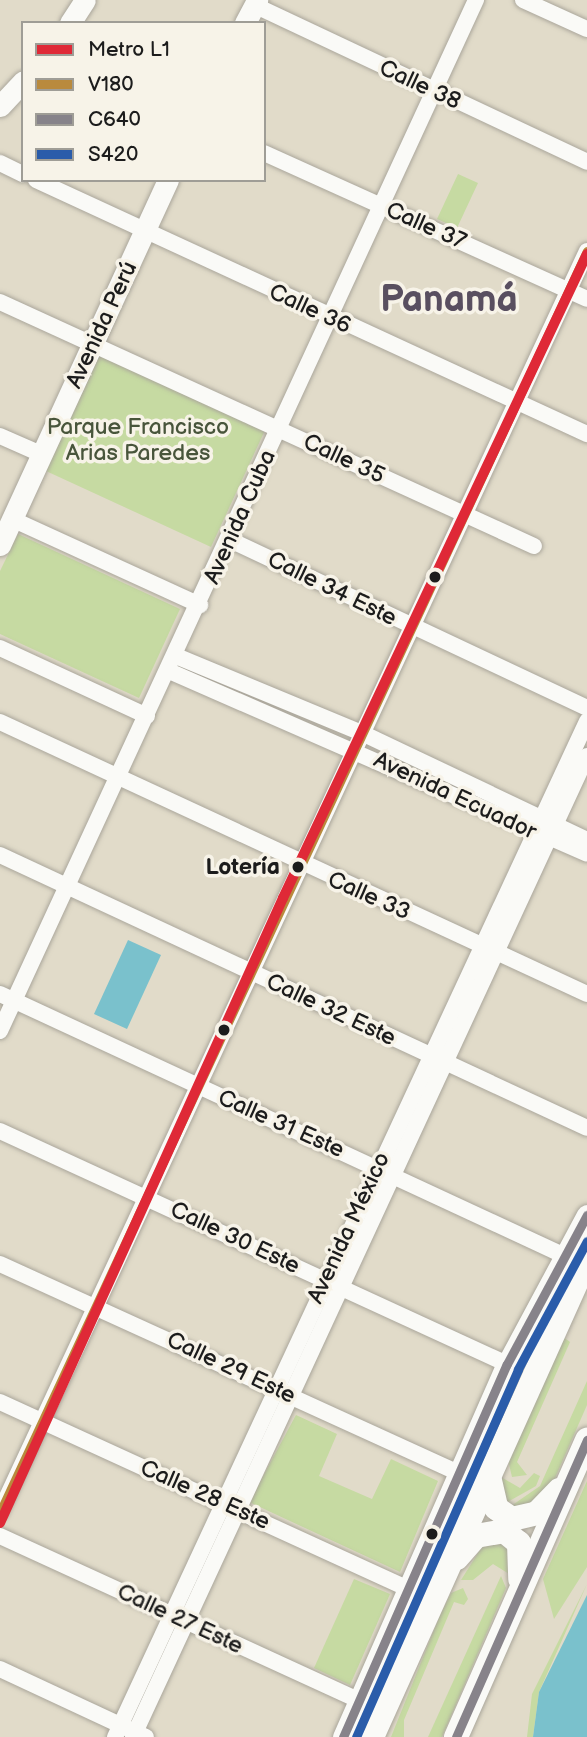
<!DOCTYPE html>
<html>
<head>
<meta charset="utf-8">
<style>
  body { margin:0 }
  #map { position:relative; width:587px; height:1737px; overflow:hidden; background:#e1dbc9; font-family:"Balsamiq Sans",sans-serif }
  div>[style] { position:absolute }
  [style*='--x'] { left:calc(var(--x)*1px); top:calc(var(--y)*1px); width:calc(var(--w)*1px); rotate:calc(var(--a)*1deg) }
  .green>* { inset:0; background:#c6daa2 }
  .water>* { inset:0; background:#7ac1cc }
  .roads { filter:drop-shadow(0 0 2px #aaa69b) drop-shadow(0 0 2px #aaa69b) }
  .minor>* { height:16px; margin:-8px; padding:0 8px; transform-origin:8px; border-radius:8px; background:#fafaf7 }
  .major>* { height:21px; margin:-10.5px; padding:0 10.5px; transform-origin:10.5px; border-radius:10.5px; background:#fafaf7 }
  .highway>* { height:24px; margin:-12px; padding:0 12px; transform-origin:12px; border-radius:12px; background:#fafaf7 }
  .bus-1>* { height:9px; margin:-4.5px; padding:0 4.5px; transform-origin:4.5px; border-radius:4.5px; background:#b98a3d }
  .bus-2>* { height:9px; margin:-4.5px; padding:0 4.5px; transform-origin:4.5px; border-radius:4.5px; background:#87838a }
  .bus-3>* { height:9px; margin:-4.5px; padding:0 4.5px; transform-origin:4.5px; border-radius:4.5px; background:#2a5caa }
  .metro-1>* { height:10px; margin:-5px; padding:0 5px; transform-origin:5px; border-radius:5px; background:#df2937 }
  .dots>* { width:19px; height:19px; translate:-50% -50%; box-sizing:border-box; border:4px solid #f7f3e8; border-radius:50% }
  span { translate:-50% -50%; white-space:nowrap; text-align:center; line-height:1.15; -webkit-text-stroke:7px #f7f3e8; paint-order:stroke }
  .street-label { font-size:23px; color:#1c1c1c }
  .park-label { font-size:23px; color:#48553b }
  .stop-label { font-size:23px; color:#1c1c1c; font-weight:700 }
  .right { translate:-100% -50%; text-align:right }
  .town-label { font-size:37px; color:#594f60; font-weight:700 }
  .legend { position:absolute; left:21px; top:21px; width:245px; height:161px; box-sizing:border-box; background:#f7f3e8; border:2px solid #9f9d96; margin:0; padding:9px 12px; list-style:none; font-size:21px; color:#1c1c1c }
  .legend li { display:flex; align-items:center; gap:14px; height:35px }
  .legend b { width:35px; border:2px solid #9f9d96 }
</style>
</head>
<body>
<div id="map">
  <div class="green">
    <i style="clip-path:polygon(458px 174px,478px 183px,457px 228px,437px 219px)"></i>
    <i style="clip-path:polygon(102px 350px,267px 426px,211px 547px,46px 471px)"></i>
    <i style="clip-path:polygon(18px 534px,180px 609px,139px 698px,0 634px,0 571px)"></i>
    <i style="clip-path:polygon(562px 1336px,570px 1342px,517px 1462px,527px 1475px,512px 1477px,508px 1460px)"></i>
    <i style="clip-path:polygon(587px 1381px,587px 1405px,552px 1485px,532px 1509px,511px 1506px,540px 1486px)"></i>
    <i style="clip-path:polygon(296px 1415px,337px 1434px,319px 1476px,372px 1499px,391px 1459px,438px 1481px,400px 1572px,249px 1502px)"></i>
    <i style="clip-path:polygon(534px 1473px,540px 1476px,536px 1486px,506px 1503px,501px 1477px,520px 1488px)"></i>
    <i style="clip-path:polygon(587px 1481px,587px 1567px,554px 1619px,543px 1579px)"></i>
    <i style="clip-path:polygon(485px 1542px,508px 1543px,511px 1575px,493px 1564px,473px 1580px,461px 1580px)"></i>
    <i style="clip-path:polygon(501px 1576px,506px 1588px,442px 1737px,428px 1737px)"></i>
    <i style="clip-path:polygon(354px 1579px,390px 1594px,350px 1685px,314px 1668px)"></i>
    <i style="clip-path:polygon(587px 1584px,539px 1692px,533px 1737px,527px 1737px,532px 1694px)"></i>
    <i style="clip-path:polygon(463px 1588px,468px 1599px,464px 1605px,454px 1602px,404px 1720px,404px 1737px,391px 1737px,440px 1615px,451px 1593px)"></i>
  </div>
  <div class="water">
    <i style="clip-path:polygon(128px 940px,161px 955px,127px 1029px,94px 1014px)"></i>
    <i style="clip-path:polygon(587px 1595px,587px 1737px,533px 1737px,539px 1692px)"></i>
  </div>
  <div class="roads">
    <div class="minor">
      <i style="--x:523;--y:0;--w:70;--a:24.4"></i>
      <i style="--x:254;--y:5;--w:368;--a:25.2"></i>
      <i style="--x:264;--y:153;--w:354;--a:24.3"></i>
      <i style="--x:0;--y:163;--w:25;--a:26"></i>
      <i style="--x:36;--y:180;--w:607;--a:24.75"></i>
      <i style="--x:0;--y:302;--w:587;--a:24.56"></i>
      <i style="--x:0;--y:436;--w:45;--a:23.7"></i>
      <i style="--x:12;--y:519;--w:207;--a:24.6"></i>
      <i style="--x:230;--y:540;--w:395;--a:25.2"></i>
      <i style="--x:0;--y:648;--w:162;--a:24.8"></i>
      <i style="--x:176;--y:656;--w:204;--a:22.5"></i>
      <i style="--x:364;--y:734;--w:247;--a:25.4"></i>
      <i style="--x:169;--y:671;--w:456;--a:23.6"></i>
      <i style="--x:0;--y:722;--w:647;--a:24.86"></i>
      <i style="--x:0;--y:855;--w:647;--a:24.94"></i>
      <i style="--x:0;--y:994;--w:618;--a:24.87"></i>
      <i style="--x:0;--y:1031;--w:1136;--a:-65.22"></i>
      <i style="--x:0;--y:1131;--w:558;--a:24.68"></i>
      <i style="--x:0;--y:1264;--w:507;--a:24.49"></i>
      <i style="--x:0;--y:1402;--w:450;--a:24.6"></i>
      <i style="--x:0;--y:1512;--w:1391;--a:-65.04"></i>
      <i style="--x:0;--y:1536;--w:395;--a:24.6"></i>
      <i style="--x:0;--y:1669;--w:161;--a:25"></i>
      <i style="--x:115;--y:1737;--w:1120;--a:-65.08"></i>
      <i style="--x:133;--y:1737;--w:1081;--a:-65.17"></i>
    </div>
    <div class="major">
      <i style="--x:70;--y:23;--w:27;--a:-57"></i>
      <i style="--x:245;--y:23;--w:26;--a:-62"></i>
      <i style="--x:0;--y:106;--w:34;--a:-47"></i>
      <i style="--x:0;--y:545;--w:402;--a:-65.3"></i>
      <i style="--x:343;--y:1737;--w:407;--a:-66.3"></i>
      <i style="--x:507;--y:1364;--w:169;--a:-61.8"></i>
    </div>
    <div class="highway">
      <i style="--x:488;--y:1472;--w:37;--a:77"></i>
      <i style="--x:496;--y:1508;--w:19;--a:35"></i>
      <i style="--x:512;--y:1519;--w:26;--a:-13"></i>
      <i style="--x:537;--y:1513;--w:32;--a:-46"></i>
      <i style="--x:451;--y:1535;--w:62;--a:-80.7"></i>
      <i style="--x:457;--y:1558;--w:29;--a:-49"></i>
      <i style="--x:476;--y:1536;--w:28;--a:-10"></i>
      <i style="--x:504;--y:1531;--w:19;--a:39"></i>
      <i style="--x:519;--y:1543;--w:36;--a:88"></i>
      <i style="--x:372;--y:1737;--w:524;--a:-65.78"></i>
      <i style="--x:456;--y:1737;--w:325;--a:-66.2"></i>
    </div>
  </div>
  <div class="bus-1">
    <i style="--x:0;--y:1512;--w:1391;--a:-65.04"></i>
  </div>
  <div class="bus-2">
    <i style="--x:343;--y:1737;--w:407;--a:-66.3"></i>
    <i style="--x:507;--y:1364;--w:169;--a:-61.8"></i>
    <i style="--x:456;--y:1737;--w:325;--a:-66.2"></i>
  </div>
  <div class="bus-3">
    <i style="--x:356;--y:1737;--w:402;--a:-66.2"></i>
    <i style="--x:518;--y:1369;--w:145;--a:-61.7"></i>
  </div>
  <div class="metro-1">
    <i style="--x:0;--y:1523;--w:686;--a:-65.64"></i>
    <i style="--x:283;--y:898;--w:712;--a:-64.73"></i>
  </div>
  <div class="dots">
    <i style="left:435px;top:577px;background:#1c1c1c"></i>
    <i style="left:298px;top:867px;background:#1c1c1c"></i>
    <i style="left:224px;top:1030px;background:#1c1c1c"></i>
    <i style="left:432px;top:1534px;background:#1c1c1c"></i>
  </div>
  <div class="street-label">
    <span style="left:420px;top:85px;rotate:25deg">Calle 38</span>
    <span style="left:426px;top:226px;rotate:24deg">Calle 37</span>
    <span style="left:310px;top:309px;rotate:25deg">Calle 36</span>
    <span style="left:102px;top:325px;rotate:-65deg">Avenida Perú</span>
    <span style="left:344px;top:459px;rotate:25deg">Calle 35</span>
    <span style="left:240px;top:517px;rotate:-66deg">Avenida Cuba</span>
    <span style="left:332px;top:589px;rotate:26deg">Calle 34 Este</span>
    <span style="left:455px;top:796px;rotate:25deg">Avenida Ecuador</span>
    <span style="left:369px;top:896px;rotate:24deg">Calle 33</span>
    <span style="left:331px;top:1010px;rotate:25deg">Calle 32 Este</span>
    <span style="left:281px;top:1124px;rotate:24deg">Calle 31 Este</span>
    <span style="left:349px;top:1228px;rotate:-65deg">Avenida México</span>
    <span style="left:235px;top:1238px;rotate:25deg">Calle 30 Este</span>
    <span style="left:231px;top:1368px;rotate:25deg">Calle 29 Este</span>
    <span style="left:205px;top:1495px;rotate:24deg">Calle 28 Este</span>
    <span style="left:180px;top:1619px;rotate:25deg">Calle 27 Este</span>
  </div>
  <div class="park-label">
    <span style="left:138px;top:440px">Parque Francisco<br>Arias Paredes</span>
  </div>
  <div class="stop-label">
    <span class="right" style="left:280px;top:867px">Lotería</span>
  </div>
  <div class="town-label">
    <span style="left:449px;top:300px">Panamá</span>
  </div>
  <ul class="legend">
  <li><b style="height:9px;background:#df2937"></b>Metro L1</li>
  <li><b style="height:9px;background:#b98a3d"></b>V180</li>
  <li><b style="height:9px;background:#87838a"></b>C640</li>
  <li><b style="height:9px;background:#2a5caa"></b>S420</li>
  </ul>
</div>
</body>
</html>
